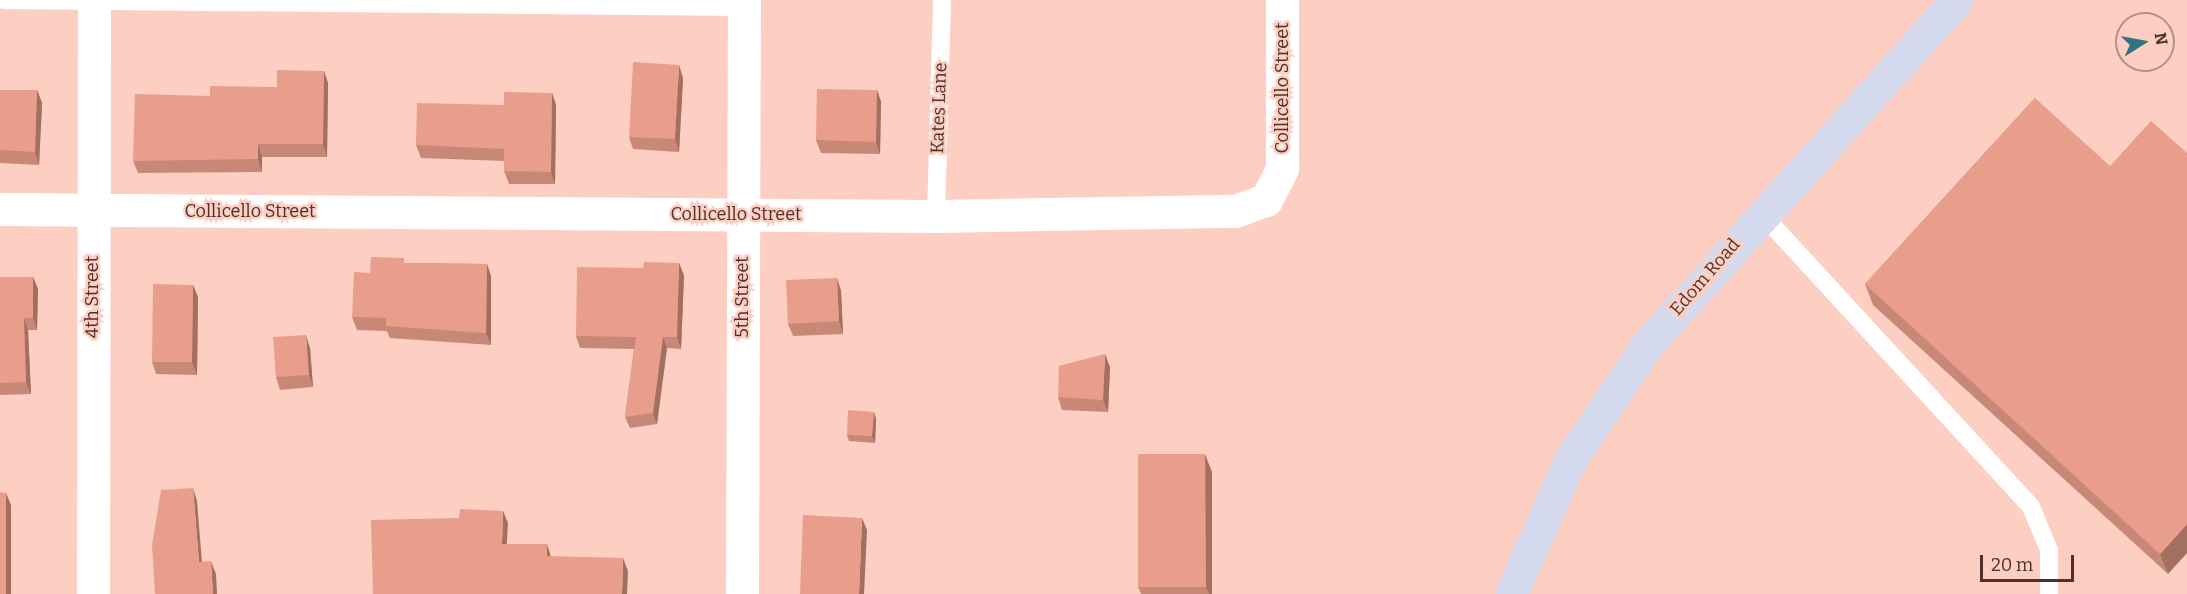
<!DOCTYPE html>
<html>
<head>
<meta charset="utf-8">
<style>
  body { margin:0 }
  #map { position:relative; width:2187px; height:594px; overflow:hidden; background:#fdcec2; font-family:Bitter,serif }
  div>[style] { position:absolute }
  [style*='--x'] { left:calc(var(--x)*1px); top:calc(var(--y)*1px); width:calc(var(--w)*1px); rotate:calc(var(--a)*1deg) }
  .lane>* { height:18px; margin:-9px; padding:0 9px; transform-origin:9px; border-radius:9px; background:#fff }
  .street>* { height:33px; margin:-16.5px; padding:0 16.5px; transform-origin:16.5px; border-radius:16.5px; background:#fff }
  .secondary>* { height:33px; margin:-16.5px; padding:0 16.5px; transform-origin:16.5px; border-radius:16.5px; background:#d6daee }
  .wall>* { inset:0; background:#c88878 }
  .shaded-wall>* { inset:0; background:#a26f61 }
  .building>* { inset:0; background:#e89e8b }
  span { translate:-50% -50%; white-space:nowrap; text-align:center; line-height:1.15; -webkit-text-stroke:5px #fdcec2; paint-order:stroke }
  .street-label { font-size:18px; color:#4f3129 }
  .north { position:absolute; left:2115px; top:12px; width:60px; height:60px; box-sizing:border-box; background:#fdcec2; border:2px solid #b78f85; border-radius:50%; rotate:79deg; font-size:16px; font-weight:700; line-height:24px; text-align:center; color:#4f3129 }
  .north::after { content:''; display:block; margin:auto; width:21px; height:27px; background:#307484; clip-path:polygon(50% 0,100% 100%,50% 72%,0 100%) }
  .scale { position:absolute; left:1980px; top:555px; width:94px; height:27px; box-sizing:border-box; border:3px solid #4f3129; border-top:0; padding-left:8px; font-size:18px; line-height:21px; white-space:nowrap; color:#4f3129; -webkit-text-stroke:4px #fdcec2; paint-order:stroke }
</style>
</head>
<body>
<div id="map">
  <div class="lane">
    <i style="--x:4;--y:0;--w:740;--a:0.54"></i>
    <i style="--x:1761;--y:213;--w:399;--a:47.4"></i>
    <i style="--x:2031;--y:507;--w:47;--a:67.3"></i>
    <i style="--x:2049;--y:550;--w:44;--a:90"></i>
    <i style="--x:936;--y:216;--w:216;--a:-88.4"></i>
  </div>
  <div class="street">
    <i style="--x:0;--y:209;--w:936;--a:0.43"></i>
    <i style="--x:936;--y:216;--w:299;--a:-1"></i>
    <i style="--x:1235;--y:211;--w:33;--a:-20"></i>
    <i style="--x:1266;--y:200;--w:36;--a:-63"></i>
    <i style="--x:1282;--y:168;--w:168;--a:-90"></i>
    <i style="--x:93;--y:594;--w:594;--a:-89.9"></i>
    <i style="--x:742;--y:594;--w:594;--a:-89.81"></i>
  </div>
  <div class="secondary">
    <i style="--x:1511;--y:594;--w:146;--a:-66.2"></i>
    <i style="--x:1570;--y:460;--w:138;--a:-56.2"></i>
    <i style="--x:1647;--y:345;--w:464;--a:-48.1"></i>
  </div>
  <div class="wall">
    <i style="clip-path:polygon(324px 71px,328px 83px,327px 157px,262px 157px,262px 172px,138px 173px,133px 161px,210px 96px,277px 87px)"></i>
    <i style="clip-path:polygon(683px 78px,679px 152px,633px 149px,629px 137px)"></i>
    <i style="clip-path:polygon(0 90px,37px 90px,42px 103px,39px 165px,0 163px)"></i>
    <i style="clip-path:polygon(877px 90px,881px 102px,880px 154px,821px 153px,816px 140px)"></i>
    <i style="clip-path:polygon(552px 93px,556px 105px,555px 184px,509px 184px,504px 171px,504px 161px,421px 158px,416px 145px,504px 105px)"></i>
    <i style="clip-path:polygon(2035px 98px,2168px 574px,1873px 305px,1865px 284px)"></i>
    <i style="clip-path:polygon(405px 263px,487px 264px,491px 276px,491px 345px,390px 338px,387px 331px,357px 330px,352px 317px,370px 273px)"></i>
    <i style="clip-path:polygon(684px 275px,681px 349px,667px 348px,657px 424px,630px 428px,625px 417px,634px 349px,580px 348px,576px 336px)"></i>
    <i style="clip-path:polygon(0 277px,33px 277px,38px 289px,37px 330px,28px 330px,31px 394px,0 395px)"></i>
    <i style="clip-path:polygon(837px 278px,841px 291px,843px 334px,793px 336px,788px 324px)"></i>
    <i style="clip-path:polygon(193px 285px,198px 297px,197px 375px,156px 374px,152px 362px)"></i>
    <i style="clip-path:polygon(310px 348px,313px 387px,280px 390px,276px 377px)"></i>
    <i style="clip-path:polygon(1110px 367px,1108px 412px,1062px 410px,1058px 397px)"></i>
    <i style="clip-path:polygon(874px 412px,876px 419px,875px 443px,849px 441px,847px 435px)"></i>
    <i style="clip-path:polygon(1212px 472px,1212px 594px,1141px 594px,1138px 587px)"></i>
  </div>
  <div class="shaded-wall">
    <i style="clip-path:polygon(679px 65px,683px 78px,679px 152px,675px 139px)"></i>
    <i style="clip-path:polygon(324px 71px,328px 83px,327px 157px,323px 144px)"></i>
    <i style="clip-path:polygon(37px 90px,42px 103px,39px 165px,35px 152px)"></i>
    <i style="clip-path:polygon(877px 90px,881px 102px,880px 154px,876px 142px)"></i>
    <i style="clip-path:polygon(552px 93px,556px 105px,555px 184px,551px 172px)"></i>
    <i style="clip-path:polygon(258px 144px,262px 157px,262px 172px,258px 159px)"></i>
    <i style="clip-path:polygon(679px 263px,684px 275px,681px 349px,677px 337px)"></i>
    <i style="clip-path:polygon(487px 264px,491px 276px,491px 345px,486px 333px)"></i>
    <i style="clip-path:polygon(33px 277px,38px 289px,37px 330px,33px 318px)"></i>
    <i style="clip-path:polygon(837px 278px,841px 291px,843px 334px,839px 321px)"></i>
    <i style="clip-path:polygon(193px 285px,198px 297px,197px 375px,192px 362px)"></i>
    <i style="clip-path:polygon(24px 318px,28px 330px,31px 394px,26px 382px)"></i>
    <i style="clip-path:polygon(306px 335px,310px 348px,313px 387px,309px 375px)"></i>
    <i style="clip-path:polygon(663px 337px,667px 348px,657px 424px,653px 413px)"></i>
    <i style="clip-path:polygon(1105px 354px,1110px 367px,1108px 412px,1103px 400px)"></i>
    <i style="clip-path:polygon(874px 412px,876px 419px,875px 443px,872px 436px)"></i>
    <i style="clip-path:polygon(1205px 454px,1212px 472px,1212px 594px,1209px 594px,1206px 587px)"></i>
    <i style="clip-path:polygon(193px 488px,197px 501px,203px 575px,199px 562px)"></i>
    <i style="clip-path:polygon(6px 493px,11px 505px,11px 594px,6px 594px)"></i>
    <i style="clip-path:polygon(503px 511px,508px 523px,506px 557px,502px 544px)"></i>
    <i style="clip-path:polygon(862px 518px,867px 530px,864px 594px,859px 594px)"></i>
    <i style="clip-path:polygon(2187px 524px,2187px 553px,2168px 574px,2160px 554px)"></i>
    <i style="clip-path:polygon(547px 544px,551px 557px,547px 556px)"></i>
    <i style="clip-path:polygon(623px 558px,628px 571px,627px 594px,622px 594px)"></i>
    <i style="clip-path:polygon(211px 561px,216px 574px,217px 594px,213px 594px)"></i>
  </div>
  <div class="building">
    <i style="clip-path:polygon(633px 62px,679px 65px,675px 139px,629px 137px)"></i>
    <i style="clip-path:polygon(277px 70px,324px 71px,323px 144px,258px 144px,258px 159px,133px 161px,135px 94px,210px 96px,210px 86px,277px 87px)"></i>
    <i style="clip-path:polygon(817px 89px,877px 90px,876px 142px,816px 140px)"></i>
    <i style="clip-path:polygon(0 90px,37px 90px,35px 152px,0 150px)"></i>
    <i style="clip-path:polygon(504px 92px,552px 93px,551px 172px,504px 171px,504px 149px,416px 145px,417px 103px,504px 105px)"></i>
    <i style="clip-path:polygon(2035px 98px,2110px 166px,2151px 121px,2187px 153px,2187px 524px,2160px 554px,1865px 284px)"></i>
    <i style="clip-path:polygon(371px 257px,404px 258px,404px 263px,487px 264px,486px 333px,386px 326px,386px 318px,352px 317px,354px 272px,370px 273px)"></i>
    <i style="clip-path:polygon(644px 262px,679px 263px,677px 337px,663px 337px,653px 413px,625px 417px,636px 337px,576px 336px,577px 267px,643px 268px)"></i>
    <i style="clip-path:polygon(0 277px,33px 277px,33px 318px,24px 318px,26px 382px,0 383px)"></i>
    <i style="clip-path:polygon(837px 278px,839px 321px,788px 324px,786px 280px)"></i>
    <i style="clip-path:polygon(153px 284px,193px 285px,192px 362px,152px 362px)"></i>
    <i style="clip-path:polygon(306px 335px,309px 375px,276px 377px,273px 337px)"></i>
    <i style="clip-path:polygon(1105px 354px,1103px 400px,1058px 397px,1059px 366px)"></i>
    <i style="clip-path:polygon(848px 410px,874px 412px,872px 436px,847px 435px)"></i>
    <i style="clip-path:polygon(1138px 454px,1205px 454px,1206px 587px,1138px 587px)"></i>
    <i style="clip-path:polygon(193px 488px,199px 562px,211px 561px,213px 594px,155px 594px,152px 545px,161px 490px)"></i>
    <i style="clip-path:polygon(0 492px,6px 493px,6px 594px,0 594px)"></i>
    <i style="clip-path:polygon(460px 509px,503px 511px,502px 544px,547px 544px,547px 556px,623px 558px,622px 594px,373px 594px,371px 520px,459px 518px)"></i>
    <i style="clip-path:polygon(803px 515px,862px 518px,859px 594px,800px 594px)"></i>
  </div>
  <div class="street-label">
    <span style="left:1282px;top:88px;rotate:-90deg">Collicello Street</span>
    <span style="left:939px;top:108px;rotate:-88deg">Kates Lane</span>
    <span style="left:250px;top:211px">Collicello Street</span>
    <span style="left:736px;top:214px">Collicello Street</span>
    <span style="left:1705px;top:277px;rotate:-49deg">Edom Road</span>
    <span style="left:92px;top:297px;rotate:-90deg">4th Street</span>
    <span style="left:742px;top:297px;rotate:-90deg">5th Street</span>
  </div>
  <div class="north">N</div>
  <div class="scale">20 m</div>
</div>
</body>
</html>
